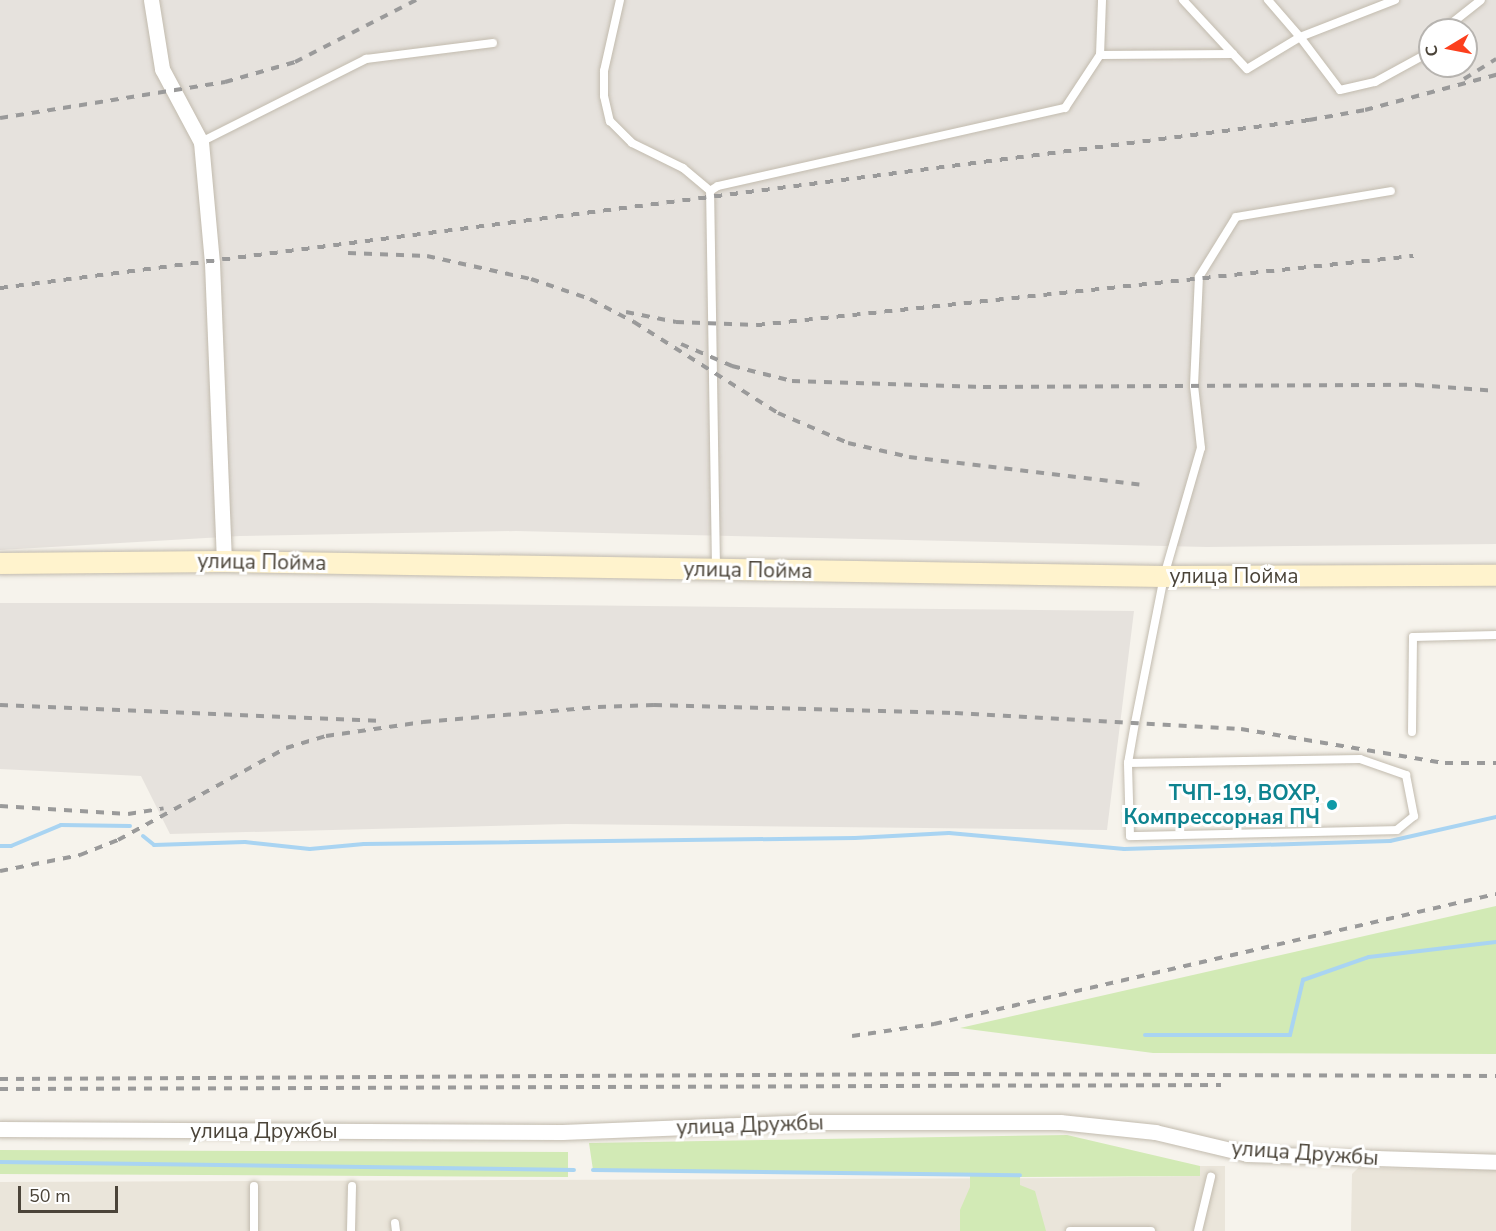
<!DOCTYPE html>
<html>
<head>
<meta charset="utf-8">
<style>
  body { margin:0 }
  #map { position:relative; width:1496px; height:1231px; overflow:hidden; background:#f6f3ec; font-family:"Nunito Sans",sans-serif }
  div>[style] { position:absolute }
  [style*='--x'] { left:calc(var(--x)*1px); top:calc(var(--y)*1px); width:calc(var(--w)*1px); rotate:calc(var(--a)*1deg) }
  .residential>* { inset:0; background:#eae5da }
  .industrial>* { inset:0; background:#e6e2dd }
  .green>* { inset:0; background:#d2eab5 }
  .stream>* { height:4px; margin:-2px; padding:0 2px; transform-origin:2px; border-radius:2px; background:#a9d4f2 }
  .roads { filter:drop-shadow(0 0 2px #c2bbae) drop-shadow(0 0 2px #c2bbae) }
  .service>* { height:8px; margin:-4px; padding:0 4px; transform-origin:4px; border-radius:4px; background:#fff }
  .minor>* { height:15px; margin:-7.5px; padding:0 7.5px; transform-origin:7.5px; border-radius:7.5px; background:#fff }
  .secondary>* { height:21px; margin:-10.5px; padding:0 10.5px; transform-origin:10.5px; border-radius:10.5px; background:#fff3cd }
  .rail>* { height:4px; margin-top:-2px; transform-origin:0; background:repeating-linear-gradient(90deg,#9a9a9a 0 8px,transparent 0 16px) }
  .dots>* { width:16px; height:16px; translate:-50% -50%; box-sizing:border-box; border:3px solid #fff; border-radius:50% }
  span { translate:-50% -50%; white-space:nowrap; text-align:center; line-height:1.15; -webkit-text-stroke:6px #fff; paint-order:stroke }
  .street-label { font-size:21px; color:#4b4439 }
  .culture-label { font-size:21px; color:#0d838f; font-weight:700 }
  .right { translate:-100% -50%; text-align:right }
  .north { position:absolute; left:1418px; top:18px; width:60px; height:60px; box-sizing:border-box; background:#fff; border:2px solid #b7b4b0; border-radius:50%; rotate:260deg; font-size:16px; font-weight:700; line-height:24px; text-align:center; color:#4b4439 }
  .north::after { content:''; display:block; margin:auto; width:21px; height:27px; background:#fc3f1d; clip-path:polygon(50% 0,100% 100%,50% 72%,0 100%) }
  .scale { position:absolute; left:18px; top:1186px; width:100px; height:27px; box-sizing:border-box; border:3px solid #4b4439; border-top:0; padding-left:8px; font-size:18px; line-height:21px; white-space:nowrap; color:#4b4439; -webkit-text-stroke:4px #fff; paint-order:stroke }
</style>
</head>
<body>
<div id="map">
  <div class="residential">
    <i style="clip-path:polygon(1200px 1166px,1225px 1166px,1225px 1231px,0 1231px,0 1182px,1063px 1178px,1199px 1176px)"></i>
    <i style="clip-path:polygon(1358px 1168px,1496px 1170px,1496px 1231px,1351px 1231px,1352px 1174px)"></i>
  </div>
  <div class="industrial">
    <i style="clip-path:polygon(evenodd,0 0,1496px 0,1496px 544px,1207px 547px,516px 531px,240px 536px,0 550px,0 0,1430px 30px,1466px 30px,1466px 66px,1430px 66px,1430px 30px)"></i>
    <i style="clip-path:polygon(0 603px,366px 603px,1134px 611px,1107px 830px,566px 824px,170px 834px,141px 776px,0 769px)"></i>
  </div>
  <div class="green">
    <i style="clip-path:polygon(1496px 906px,1496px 1054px,1153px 1053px,960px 1028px)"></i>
    <i style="clip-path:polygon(1067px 1135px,1200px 1166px,1200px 1176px,1020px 1177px,1020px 1185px,1035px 1191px,1046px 1231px,960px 1231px,960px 1210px,970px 1187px,970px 1175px,593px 1170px,589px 1143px)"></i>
    <i style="clip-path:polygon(0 1150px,568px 1152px,568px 1177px,0 1174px)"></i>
  </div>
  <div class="stream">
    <i style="--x:143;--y:836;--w:14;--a:39"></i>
    <i style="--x:154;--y:845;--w:91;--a:-1.9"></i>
    <i style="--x:245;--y:842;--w:65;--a:6.1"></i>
    <i style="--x:310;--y:849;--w:54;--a:-5.3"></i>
    <i style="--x:364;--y:844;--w:491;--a:-0.7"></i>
    <i style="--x:855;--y:838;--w:94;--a:-3"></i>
    <i style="--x:949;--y:833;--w:176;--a:5.2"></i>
    <i style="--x:1124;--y:849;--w:266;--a:-1.7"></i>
    <i style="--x:1390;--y:841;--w:109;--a:-12.8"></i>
    <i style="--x:0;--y:846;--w:11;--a:0"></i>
    <i style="--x:11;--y:846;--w:54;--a:-22.8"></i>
    <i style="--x:61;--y:825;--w:69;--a:0.8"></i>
    <i style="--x:1145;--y:1035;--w:145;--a:0"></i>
    <i style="--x:1290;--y:1035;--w:57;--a:-76.7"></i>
    <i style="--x:1303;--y:980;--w:70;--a:-19.2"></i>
    <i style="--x:1369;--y:957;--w:128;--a:-6.7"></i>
    <i style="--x:0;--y:1162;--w:574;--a:0.8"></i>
    <i style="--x:593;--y:1170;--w:427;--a:0.7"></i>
  </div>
  <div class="roads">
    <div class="service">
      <i style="--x:620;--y:0;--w:73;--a:102.7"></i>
      <i style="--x:604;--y:71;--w:25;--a:90"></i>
      <i style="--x:604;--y:96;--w:26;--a:77"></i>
      <i style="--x:610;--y:121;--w:31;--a:45"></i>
      <i style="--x:632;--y:143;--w:57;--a:26.1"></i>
      <i style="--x:683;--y:168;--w:35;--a:40"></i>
      <i style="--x:1183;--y:0;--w:94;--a:47.2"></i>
      <i style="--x:1247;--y:69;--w:62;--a:-31.1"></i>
      <i style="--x:1300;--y:37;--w:66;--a:53"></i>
      <i style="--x:1340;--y:90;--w:36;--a:-13"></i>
      <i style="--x:1375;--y:82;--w:63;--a:-28.6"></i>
      <i style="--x:1268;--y:0;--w:49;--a:49.1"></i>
      <i style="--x:1300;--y:37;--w:102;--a:-21.3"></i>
      <i style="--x:1443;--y:30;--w:48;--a:-38.3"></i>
      <i style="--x:1100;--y:55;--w:133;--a:-0.4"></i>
      <i style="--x:201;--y:142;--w:185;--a:-26.7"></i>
      <i style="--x:366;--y:59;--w:128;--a:-7.2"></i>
      <i style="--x:716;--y:568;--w:377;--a:-90.9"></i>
      <i style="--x:710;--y:191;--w:9;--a:-32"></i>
      <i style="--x:718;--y:186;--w:356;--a:-12.7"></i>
      <i style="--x:1065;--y:108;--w:64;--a:-56.6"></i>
      <i style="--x:1100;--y:55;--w:55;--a:-87.9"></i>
      <i style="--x:1412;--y:732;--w:95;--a:-89.4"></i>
      <i style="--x:1413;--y:637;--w:83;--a:-1.4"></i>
      <i style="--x:1128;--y:763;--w:232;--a:-1"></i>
      <i style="--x:1360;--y:759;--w:49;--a:19.2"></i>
      <i style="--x:1406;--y:775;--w:42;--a:79"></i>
      <i style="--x:1414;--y:816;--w:22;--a:141"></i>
      <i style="--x:1397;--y:830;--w:267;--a:178.7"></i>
      <i style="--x:1130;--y:836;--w:73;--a:-91.6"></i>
      <i style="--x:1128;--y:763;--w:41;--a:-80.1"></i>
      <i style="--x:1135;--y:723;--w:150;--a:-78.8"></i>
      <i style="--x:1164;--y:576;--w:133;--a:-73.9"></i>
      <i style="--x:1201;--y:448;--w:62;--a:-96.4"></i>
      <i style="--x:1194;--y:386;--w:109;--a:-87.4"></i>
      <i style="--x:1199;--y:277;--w:70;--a:-58.3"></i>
      <i style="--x:1236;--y:217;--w:157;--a:-9.5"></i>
      <i style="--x:395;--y:1223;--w:8;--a:83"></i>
      <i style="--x:254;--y:1231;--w:45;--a:-90"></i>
      <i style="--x:351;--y:1231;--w:45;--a:-88.7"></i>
      <i style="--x:1070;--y:1231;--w:81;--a:0"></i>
      <i style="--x:1198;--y:1231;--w:56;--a:-76.5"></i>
    </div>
    <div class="minor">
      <i style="--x:151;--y:0;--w:70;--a:80.9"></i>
      <i style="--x:162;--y:69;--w:83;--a:61.9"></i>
      <i style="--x:201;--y:142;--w:121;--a:84.8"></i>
      <i style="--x:212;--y:263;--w:298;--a:87.7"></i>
      <i style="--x:0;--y:1129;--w:562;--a:0.31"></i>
      <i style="--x:562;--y:1132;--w:245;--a:-2.3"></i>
      <i style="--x:807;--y:1122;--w:253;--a:0"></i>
      <i style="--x:1060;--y:1122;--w:96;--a:6"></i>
      <i style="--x:1155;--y:1132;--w:95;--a:13.4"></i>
      <i style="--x:1247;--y:1154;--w:249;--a:1.8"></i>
    </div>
    <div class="secondary">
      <i style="--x:0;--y:563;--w:224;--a:-0.5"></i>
      <i style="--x:224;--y:561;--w:940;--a:0.91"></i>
      <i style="--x:1164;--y:576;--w:332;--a:-0.2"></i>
    </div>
  </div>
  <div class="rail">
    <i style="--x:1464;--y:79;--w:38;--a:-32"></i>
    <i style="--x:0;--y:118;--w:228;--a:-9.1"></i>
    <i style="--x:225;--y:82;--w:73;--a:-15.9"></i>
    <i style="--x:295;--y:62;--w:136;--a:-27.1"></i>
    <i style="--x:348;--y:253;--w:79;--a:2.2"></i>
    <i style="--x:427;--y:256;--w:107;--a:12.5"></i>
    <i style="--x:531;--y:279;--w:62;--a:18.7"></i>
    <i style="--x:590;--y:299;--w:50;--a:27.6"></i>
    <i style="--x:634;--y:322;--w:170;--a:32.3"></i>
    <i style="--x:778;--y:413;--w:76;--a:23.2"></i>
    <i style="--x:848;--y:443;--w:63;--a:12.9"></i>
    <i style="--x:909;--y:457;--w:236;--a:6.8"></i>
    <i style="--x:0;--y:288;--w:1320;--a:-7.31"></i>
    <i style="--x:1309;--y:120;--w:57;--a:-10.1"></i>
    <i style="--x:1365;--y:110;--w:136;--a:-15"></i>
    <i style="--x:626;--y:312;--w:51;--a:11.3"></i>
    <i style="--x:676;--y:322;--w:81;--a:2.1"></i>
    <i style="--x:757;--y:325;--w:660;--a:-6"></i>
    <i style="--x:681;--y:344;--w:56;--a:23.3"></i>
    <i style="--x:732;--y:366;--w:62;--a:14"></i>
    <i style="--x:792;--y:381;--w:191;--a:1.8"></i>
    <i style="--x:983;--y:387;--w:433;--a:-0.3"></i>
    <i style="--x:1416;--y:385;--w:80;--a:4.3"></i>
    <i style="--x:0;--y:705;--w:378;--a:2.4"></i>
    <i style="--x:0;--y:806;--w:128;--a:3.6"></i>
    <i style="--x:128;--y:814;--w:36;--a:-9"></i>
    <i style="--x:0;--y:871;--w:82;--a:-11.3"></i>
    <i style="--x:80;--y:855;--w:41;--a:-21.5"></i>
    <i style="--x:118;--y:840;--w:192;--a:-28.7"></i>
    <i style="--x:286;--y:748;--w:42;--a:-16.7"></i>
    <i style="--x:326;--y:736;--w:98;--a:-8.2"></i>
    <i style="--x:423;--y:722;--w:176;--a:-4.9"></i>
    <i style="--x:598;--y:707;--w:56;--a:-2"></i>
    <i style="--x:654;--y:705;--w:301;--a:1.5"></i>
    <i style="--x:955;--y:713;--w:286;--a:3.2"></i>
    <i style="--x:1241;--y:729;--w:207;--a:9.5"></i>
    <i style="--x:1445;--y:763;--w:51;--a:0"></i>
    <i style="--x:852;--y:1036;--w:83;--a:-8.3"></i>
    <i style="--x:934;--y:1024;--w:577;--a:-13.02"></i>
    <i style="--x:0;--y:1079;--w:951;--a:-0.3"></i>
    <i style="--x:951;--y:1074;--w:545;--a:0.21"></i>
    <i style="--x:0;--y:1089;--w:1221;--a:-0.19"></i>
  </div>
  <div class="dots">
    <i style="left:1332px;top:805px;background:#0f9aa8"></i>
  </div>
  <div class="street-label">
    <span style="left:262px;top:562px;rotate:1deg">улица Пойма</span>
    <span style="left:748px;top:570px;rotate:1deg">улица Пойма</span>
    <span style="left:1234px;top:576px">улица Пойма</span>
    <span style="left:750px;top:1125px;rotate:-2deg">улица Дружбы</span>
    <span style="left:264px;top:1131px">улица Дружбы</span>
    <span style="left:1305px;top:1153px;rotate:4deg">улица Дружбы</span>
  </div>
  <div class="culture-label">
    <span class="right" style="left:1320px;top:805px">ТЧП-19, ВОХР,<br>Компрессорная ПЧ</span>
  </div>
  <div class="north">С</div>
  <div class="scale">50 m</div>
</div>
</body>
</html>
